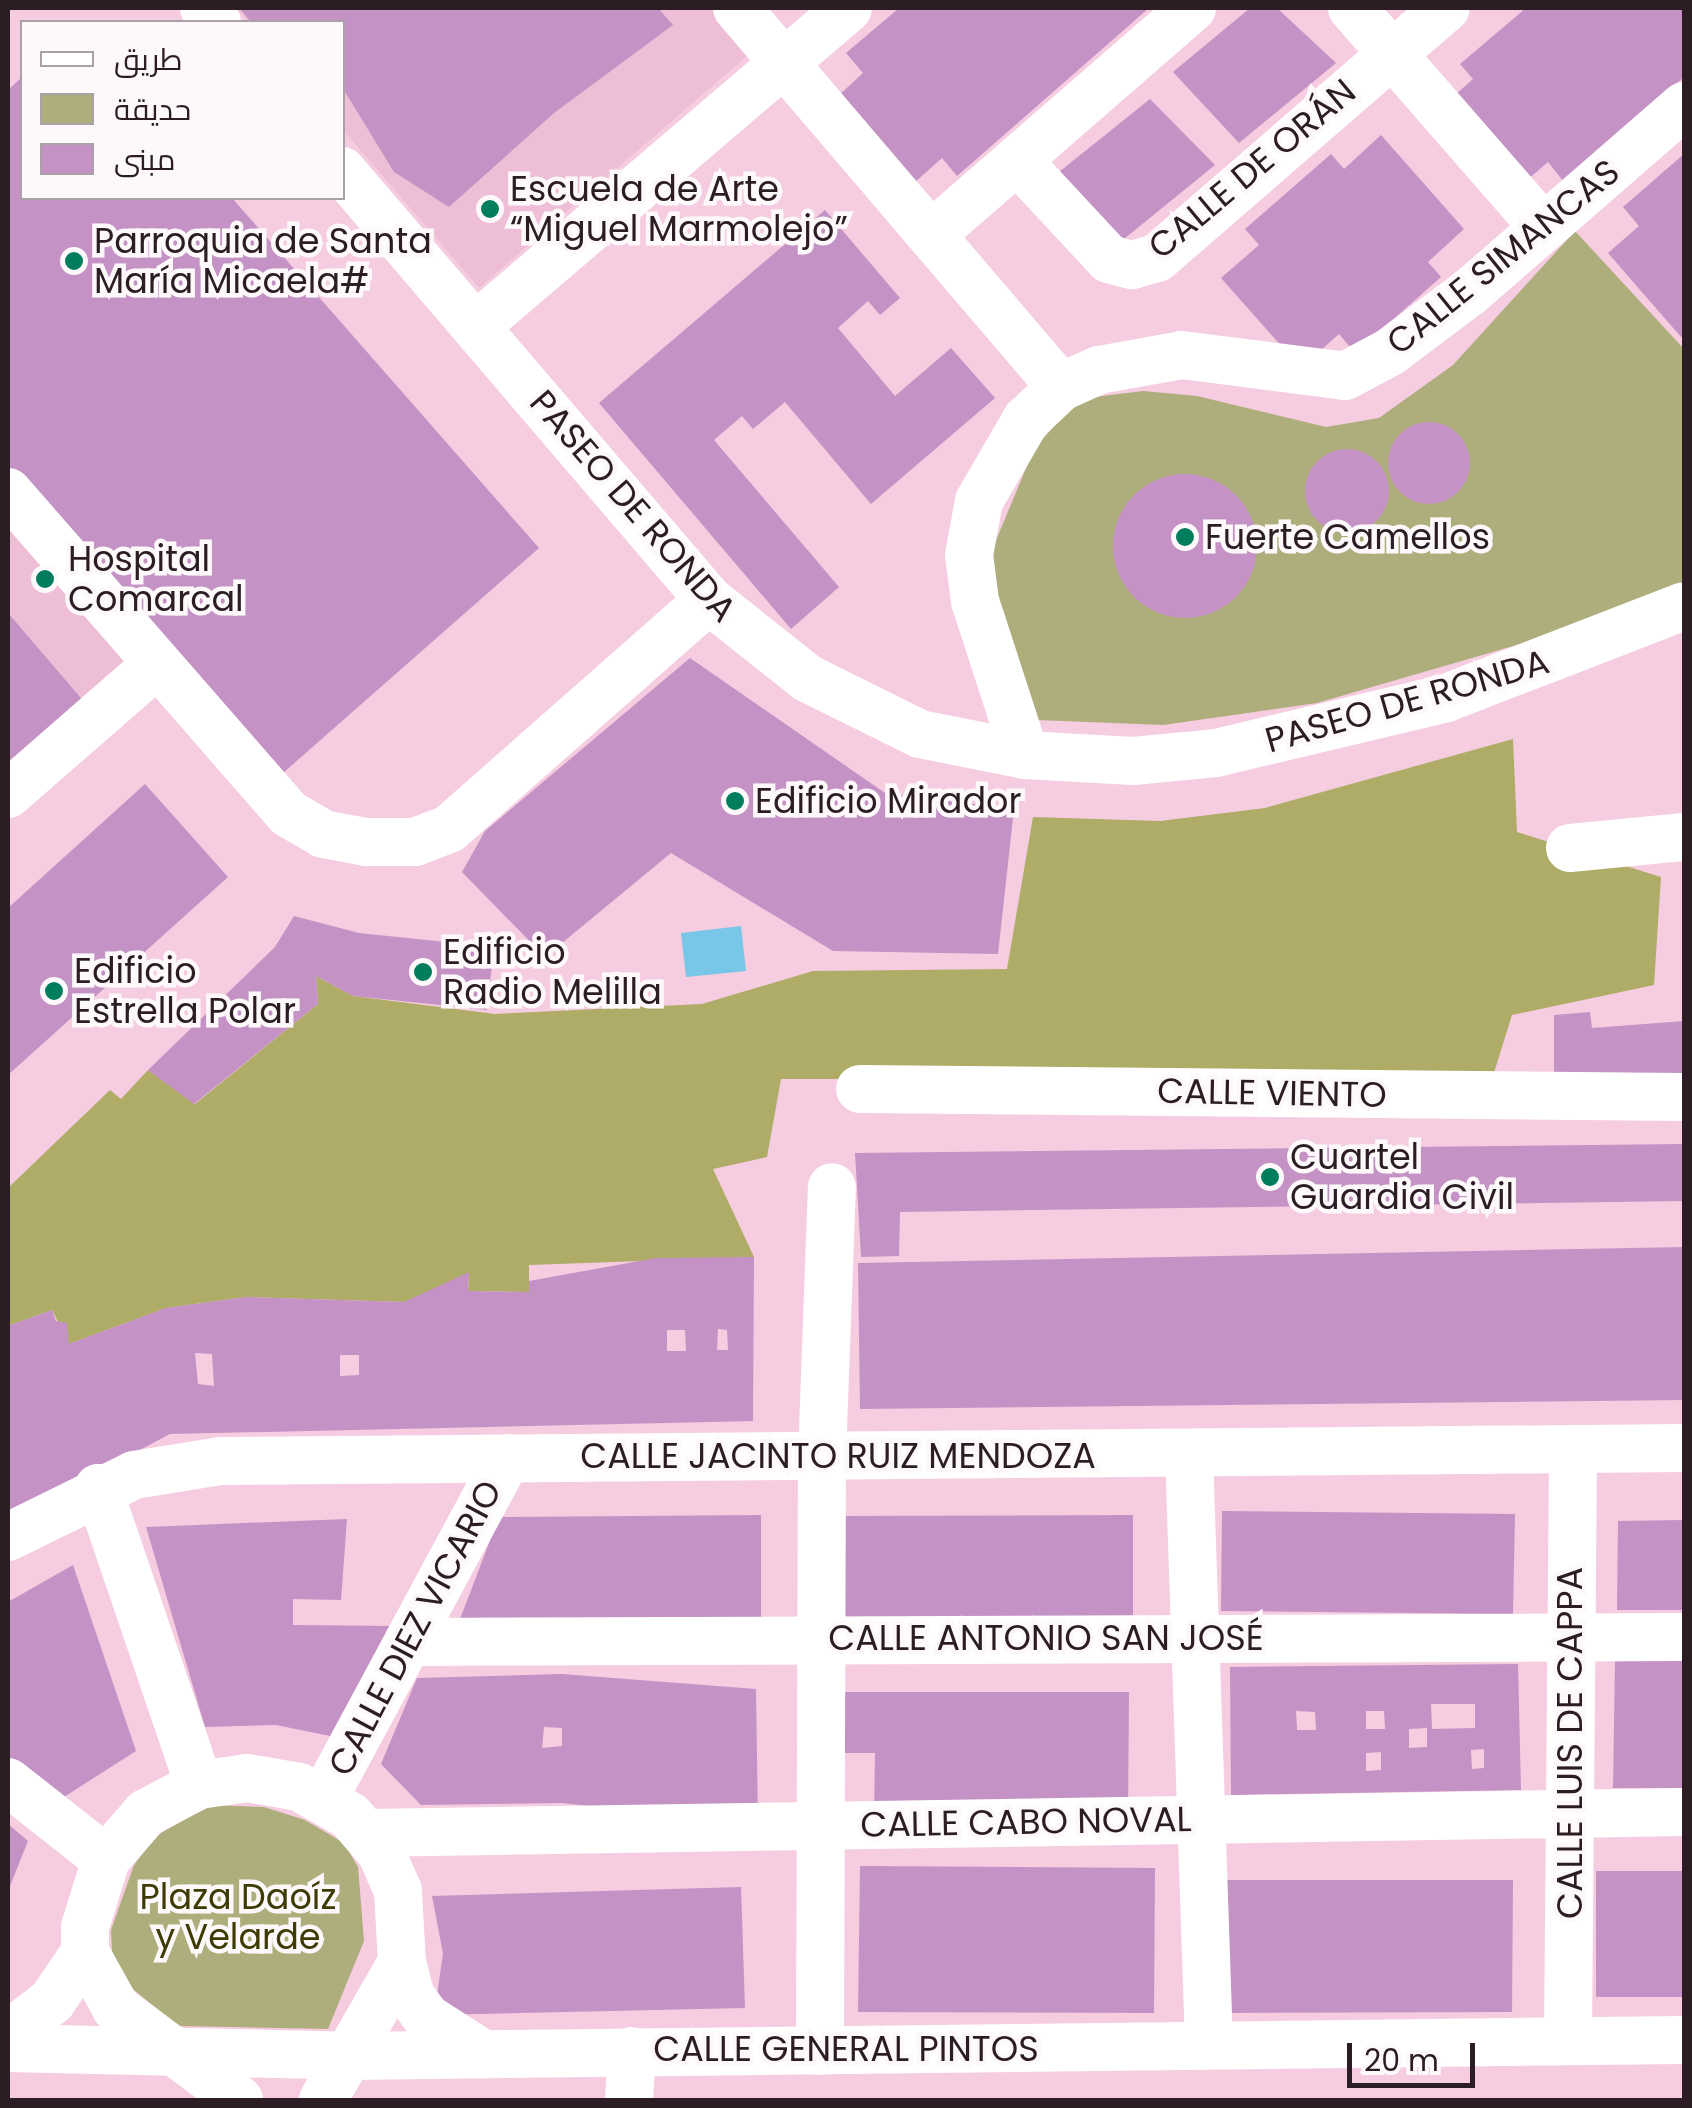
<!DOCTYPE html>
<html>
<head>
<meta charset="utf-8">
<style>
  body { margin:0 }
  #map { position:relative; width:1692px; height:2108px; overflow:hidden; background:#f5cce0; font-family:Poppins,Cairo,sans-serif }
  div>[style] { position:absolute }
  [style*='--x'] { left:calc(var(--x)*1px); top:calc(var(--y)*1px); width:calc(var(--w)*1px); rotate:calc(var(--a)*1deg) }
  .built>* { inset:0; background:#eebed6 }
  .green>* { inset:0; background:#aead7c }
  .forest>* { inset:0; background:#aeac67 }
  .water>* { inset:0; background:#78c7e8 }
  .building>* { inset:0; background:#c492c4 }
  .round { border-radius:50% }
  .minor>* { height:48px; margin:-24px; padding:0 24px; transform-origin:24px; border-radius:24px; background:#fff }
  .dots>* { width:28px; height:28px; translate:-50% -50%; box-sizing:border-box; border:5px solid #fdf9fb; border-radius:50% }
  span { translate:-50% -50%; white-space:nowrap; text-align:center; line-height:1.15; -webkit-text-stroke:9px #fdf9fb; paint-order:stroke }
  .street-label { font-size:35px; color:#2c1d25 }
  .poi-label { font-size:35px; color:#2c1d25 }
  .left { translate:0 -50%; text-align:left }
  .park-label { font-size:35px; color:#3e3b02 }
  .frame { position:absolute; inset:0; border:10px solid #2c1d25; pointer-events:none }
  .legend { position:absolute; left:20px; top:20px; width:325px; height:180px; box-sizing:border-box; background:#fdf9fb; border:2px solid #a9a1a5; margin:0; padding:12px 18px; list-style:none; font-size:30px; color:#2c1d25 }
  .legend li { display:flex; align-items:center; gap:20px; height:50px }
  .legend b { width:50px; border:2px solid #a9a1a5 }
  .scale { position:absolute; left:1347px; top:2043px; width:128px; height:45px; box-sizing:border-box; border:5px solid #2c1d25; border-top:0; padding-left:12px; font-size:30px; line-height:35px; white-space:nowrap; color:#2c1d25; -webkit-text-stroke:8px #fdf9fb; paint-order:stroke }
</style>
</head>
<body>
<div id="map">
  <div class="built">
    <i style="clip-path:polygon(236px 8px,719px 8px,755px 49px,479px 288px,343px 130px,342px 22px,249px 22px)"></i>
    <i style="clip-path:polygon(8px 492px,156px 665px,8px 794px)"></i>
  </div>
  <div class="green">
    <i style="clip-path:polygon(1575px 231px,1684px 349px,1684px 583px,1537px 639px,1317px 703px,1163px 725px,1037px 720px,987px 562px,1034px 449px,1078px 399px,1143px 391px,1197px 396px,1326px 427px,1379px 418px,1453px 365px)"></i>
    <i style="clip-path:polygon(209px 1805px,264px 1807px,305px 1820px,344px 1843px,358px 1867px,364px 1941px,328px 2029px,178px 2026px,113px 1973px,111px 1930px,134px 1865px,156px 1836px)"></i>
  </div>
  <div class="forest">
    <i style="clip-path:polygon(1513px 739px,1517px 832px,1661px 877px,1654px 985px,1512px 1015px,1492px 1079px,781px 1079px,767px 1157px,713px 1169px,754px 1257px,529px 1265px,529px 1292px,468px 1291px,469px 1274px,404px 1302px,246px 1297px,166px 1308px,69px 1344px,52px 1310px,8px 1326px,8px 1188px,110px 1090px,121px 1099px,148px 1070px,195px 1104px,318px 1004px,316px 976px,353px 996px,495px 1014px,702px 1004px,813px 971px,1007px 969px,1033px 817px,1160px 821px,1265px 808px)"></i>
  </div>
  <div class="water">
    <i style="clip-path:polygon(741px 926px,746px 971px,686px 977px,681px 933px)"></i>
  </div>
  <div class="building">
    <i style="clip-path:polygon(239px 8px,658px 8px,673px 25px,554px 113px,449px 207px,394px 172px,342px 87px,342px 22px,251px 22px)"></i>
    <i style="clip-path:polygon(899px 8px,1149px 8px,957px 176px,942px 158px,914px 183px,838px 96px,863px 73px,846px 53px)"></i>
    <i style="clip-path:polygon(1250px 8px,1277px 8px,1336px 63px,1239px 143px,1173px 72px)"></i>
    <i style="clip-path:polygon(1526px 8px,1684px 8px,1684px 77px,1563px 181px,1548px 162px,1518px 188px,1446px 103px,1473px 79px,1460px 64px)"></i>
    <i style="clip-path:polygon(22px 77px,22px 198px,232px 198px,539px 548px,275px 780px,8px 474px,8px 90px)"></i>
    <i style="clip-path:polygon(1150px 99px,1215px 165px,1119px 243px,1054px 176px)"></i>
    <i style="clip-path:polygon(1381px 135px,1464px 229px,1428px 262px,1441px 277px,1355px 353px,1339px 334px,1301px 368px,1221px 278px,1259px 245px,1245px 229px,1331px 154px,1344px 169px)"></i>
    <i style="clip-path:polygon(1684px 154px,1684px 334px,1681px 337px,1608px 253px,1639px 226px,1623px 207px)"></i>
    <i style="clip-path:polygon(825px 210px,900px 298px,880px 315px,868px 301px,838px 328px,895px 396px,951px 348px,995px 398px,871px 504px,785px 402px,753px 429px,742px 416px,714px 440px,839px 587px,791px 629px,599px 403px)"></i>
    <i class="round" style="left:1388px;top:422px;width:82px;height:82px"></i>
    <i class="round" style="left:1305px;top:449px;width:84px;height:84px"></i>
    <i class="round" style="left:1113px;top:474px;width:144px;height:144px"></i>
    <i style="clip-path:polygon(8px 613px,86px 704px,8px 774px)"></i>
    <i style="clip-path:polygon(690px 658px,885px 793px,1014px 809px,998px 954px,833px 951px,671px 853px,545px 957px,462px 872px,485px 831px)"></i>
    <i style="clip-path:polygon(145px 784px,228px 877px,8px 1075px,8px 908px)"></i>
    <i style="clip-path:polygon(294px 916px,359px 933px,494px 947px,487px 1010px,353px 996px,316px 976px,318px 1004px,194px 1104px,148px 1070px,275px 947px)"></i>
    <i style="clip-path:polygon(1590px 1012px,1592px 1028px,1684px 1021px,1684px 1087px,1554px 1092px,1554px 1015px)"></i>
    <i style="clip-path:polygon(1684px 1144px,1684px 1201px,900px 1212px,899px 1256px,861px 1257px,855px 1153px)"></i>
    <i style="clip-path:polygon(1684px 1247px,1684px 1400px,860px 1409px,858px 1263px)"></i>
    <i style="clip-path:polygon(evenodd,754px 1257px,753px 1421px,170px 1434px,8px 1520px,8px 1326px,52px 1310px,56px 1321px,67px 1323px,69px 1344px,166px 1308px,246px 1297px,404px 1302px,469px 1272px,468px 1291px,529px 1292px,529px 1281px,656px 1258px,754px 1257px,718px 1329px,727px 1330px,728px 1350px,717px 1350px,718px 1329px,754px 1257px,667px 1330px,685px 1330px,686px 1351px,667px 1351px,667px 1330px,754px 1257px,195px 1353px,212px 1354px,214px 1386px,198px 1384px,195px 1353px,754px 1257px,340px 1355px,359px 1355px,359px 1375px,340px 1376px,340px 1355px)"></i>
    <i style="clip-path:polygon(1222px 1511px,1515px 1514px,1513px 1614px,1221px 1611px)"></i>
    <i style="clip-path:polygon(761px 1515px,761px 1617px,455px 1632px,499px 1517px)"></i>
    <i style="clip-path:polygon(1133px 1515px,1133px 1620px,838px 1621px,838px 1516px)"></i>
    <i style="clip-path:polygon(347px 1519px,341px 1600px,293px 1599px,293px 1625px,392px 1626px,345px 1739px,276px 1725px,205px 1727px,146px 1527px)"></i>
    <i style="clip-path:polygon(1684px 1520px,1684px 1610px,1617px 1610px,1618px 1521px)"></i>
    <i style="clip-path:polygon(73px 1565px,136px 1751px,53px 1804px,8px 1767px,8px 1602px)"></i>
    <i style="clip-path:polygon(1684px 1660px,1684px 1788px,1613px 1788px,1615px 1661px)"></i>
    <i style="clip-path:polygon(evenodd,1518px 1664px,1521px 1790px,1231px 1795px,1230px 1667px,1518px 1664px,1431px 1704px,1475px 1704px,1475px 1728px,1432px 1729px,1431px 1704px,1518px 1664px,1296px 1711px,1315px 1712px,1316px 1730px,1297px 1730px,1296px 1711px,1518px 1664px,1366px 1711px,1384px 1711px,1385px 1729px,1366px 1729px,1366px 1711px,1518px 1664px,1427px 1728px,1427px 1747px,1409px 1748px,1409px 1729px,1427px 1728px,1518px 1664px,1484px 1749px,1484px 1768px,1472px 1769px,1471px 1750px,1484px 1749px,1518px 1664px,1381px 1752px,1381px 1770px,1366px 1771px,1366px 1753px,1381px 1752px)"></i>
    <i style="clip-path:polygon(evenodd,562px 1674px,756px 1689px,758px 1824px,562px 1803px,421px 1805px,381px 1764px,417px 1678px,562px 1674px,544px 1727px,562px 1728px,562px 1746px,542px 1748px,544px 1727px)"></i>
    <i style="clip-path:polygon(835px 1692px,1129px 1692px,1128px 1818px,874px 1817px,875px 1753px,835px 1753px)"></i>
    <i style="clip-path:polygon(8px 1824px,28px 1841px,8px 1891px)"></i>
    <i style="clip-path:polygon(860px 1866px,1155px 1868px,1154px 2013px,858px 2012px)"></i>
    <i style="clip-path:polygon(1596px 1871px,1684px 1871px,1684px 1997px,1596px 1997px)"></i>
    <i style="clip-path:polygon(1227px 1880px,1513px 1880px,1512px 2012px,1227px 2013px)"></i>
    <i style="clip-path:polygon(741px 1887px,745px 2008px,434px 2015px,443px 1954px,432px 1896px)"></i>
  </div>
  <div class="minor">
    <i style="--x:204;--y:8;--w:19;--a:47"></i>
    <i style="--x:737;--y:8;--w:499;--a:49.5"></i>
    <i style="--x:1352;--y:8;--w:291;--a:48.9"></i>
    <i style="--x:1017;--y:160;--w:135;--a:47.1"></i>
    <i style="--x:1109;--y:259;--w:24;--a:15"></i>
    <i style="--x:1132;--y:265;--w:26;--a:-16"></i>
    <i style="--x:1157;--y:258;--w:382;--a:-40.9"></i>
    <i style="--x:342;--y:171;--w:565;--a:49.45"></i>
    <i style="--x:709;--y:600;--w:125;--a:38.5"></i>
    <i style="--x:807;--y:678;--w:126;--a:26.4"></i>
    <i style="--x:920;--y:734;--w:107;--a:11.3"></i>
    <i style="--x:1025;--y:755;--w:108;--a:3.2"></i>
    <i style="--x:1133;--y:761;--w:83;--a:-5.5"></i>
    <i style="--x:1216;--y:753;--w:236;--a:-13.4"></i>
    <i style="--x:1446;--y:698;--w:255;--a:-21.1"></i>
    <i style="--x:931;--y:235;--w:346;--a:-41"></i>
    <i style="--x:476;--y:326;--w:489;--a:-40.5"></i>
    <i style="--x:8;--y:492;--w:427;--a:48.9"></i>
    <i style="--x:289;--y:814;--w:39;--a:30"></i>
    <i style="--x:323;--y:834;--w:44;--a:10.5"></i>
    <i style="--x:366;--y:842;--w:49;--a:0"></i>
    <i style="--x:415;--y:842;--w:36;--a:-21"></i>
    <i style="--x:449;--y:829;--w:346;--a:-41.4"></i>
    <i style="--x:1025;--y:755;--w:162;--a:-108"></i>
    <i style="--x:975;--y:601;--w:46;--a:-97.4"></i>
    <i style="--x:969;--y:555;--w:55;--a:-79.5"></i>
    <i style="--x:979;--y:501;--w:94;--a:-59.9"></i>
    <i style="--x:1026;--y:420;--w:48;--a:-43.3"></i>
    <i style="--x:1061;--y:387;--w:42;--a:-24.1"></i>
    <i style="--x:1099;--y:370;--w:84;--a:-10.2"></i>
    <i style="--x:1182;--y:355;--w:164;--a:7.3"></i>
    <i style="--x:1345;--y:376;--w:51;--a:-28.1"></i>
    <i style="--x:1390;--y:352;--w:101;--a:-37"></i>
    <i style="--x:1471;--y:291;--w:282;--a:-41"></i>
    <i style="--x:8;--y:794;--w:196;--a:-41.1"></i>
    <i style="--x:1570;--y:848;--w:115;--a:-5.5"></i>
    <i style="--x:860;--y:1089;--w:824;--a:0.56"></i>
    <i style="--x:1189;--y:1454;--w:591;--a:88.06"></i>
    <i style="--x:98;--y:1488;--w:314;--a:71.2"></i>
    <i style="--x:8;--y:1537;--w:140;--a:-26.2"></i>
    <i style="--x:134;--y:1475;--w:87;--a:-9.2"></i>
    <i style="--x:220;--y:1461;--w:1464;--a:-0.51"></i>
    <i style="--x:408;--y:1642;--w:1276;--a:-0.22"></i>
    <i style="--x:8;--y:1782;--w:125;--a:38.2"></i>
    <i style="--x:324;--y:1798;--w:386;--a:-61.7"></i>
    <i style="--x:367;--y:1833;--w:1317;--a:-0.91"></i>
    <i style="--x:402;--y:1962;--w:34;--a:76"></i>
    <i style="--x:410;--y:1995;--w:29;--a:54"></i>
    <i style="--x:427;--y:2018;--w:67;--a:32.7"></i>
    <i style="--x:8;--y:2035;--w:56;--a:-37.7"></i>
    <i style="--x:52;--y:2001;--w:59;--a:-56"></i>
    <i style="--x:1568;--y:2038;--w:589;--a:-89.51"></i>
    <i style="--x:8;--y:2048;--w:342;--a:1.3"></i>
    <i style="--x:350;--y:2056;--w:1334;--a:-0.69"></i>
    <i style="--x:820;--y:2051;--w:594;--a:-89.81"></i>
    <i style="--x:822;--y:1457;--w:270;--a:-87.9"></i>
    <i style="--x:239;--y:2100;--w:154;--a:-143.2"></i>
    <i style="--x:116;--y:2008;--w:64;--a:-119"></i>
    <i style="--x:85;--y:1952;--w:25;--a:-90"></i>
    <i style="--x:85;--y:1927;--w:71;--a:-72.8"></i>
    <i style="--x:106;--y:1859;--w:61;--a:-49"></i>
    <i style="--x:146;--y:1813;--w:60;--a:-27.8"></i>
    <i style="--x:199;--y:1785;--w:49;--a:-8.3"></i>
    <i style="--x:247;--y:1778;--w:53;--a:9.8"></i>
    <i style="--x:299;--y:1787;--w:59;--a:29.6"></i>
    <i style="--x:350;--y:1816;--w:48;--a:49.3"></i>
    <i style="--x:381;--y:1852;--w:43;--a:66.4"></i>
    <i style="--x:398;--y:1891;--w:71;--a:86.8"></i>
    <i style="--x:402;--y:1962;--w:159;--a:119.8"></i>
    <i style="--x:629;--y:2100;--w:49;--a:-86.5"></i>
  </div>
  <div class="dots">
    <i style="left:490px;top:209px;background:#007d5c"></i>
    <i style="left:74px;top:261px;background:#007d5c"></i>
    <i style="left:1185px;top:537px;background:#007d5c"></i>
    <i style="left:45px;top:579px;background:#007d5c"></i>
    <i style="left:735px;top:801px;background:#007d5c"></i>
    <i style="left:423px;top:972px;background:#007d5c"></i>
    <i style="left:54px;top:991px;background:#007d5c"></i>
    <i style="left:1270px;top:1177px;background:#007d5c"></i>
  </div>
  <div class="street-label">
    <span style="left:1252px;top:169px;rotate:-40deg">CALLE DE ORÁN</span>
    <span style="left:1503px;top:257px;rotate:-39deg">CALLE SIMANCAS</span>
    <span style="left:633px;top:506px;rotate:49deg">PASEO DE RONDA</span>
    <span style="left:1407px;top:701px;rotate:-16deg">PASEO DE RONDA</span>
    <span style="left:1272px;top:1093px;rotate:1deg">CALLE VIENTO</span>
    <span style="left:838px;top:1456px">CALLE JACINTO RUIZ MENDOZA</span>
    <span style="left:415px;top:1628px;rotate:-62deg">CALLE DIEZ VICARIO</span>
    <span style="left:1046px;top:1638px">CALLE ANTONIO SAN JOSÉ</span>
    <span style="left:1570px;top:1743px;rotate:-90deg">CALLE LUIS DE CAPPA</span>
    <span style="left:1026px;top:1822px;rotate:-1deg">CALLE CABO NOVAL</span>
    <span style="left:846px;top:2049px">CALLE GENERAL PINTOS</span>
  </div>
  <div class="poi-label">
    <span class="left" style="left:510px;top:209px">Escuela de Arte<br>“Miguel Marmolejo”</span>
    <span class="left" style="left:94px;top:261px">Parroquia de Santa<br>María Micaela#</span>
    <span class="left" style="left:1205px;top:537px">Fuerte Camellos</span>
    <span class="left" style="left:68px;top:579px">Hospital<br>Comarcal</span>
    <span class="left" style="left:755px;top:801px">Edificio Mirador</span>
    <span class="left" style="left:443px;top:972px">Edificio<br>Radio Melilla</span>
    <span class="left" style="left:74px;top:991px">Edificio<br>Estrella Polar</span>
    <span class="left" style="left:1290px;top:1177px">Cuartel<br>Guardia Civil</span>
  </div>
  <div class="park-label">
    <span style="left:238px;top:1917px">Plaza Daoíz<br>y Velarde</span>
  </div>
  <div class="frame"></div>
  <ul class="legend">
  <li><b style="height:12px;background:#fff"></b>طريق</li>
  <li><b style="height:28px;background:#aead7c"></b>حديقة</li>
  <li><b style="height:28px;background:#c492c4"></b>مبنى</li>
  </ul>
  <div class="scale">20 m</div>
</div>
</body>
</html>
